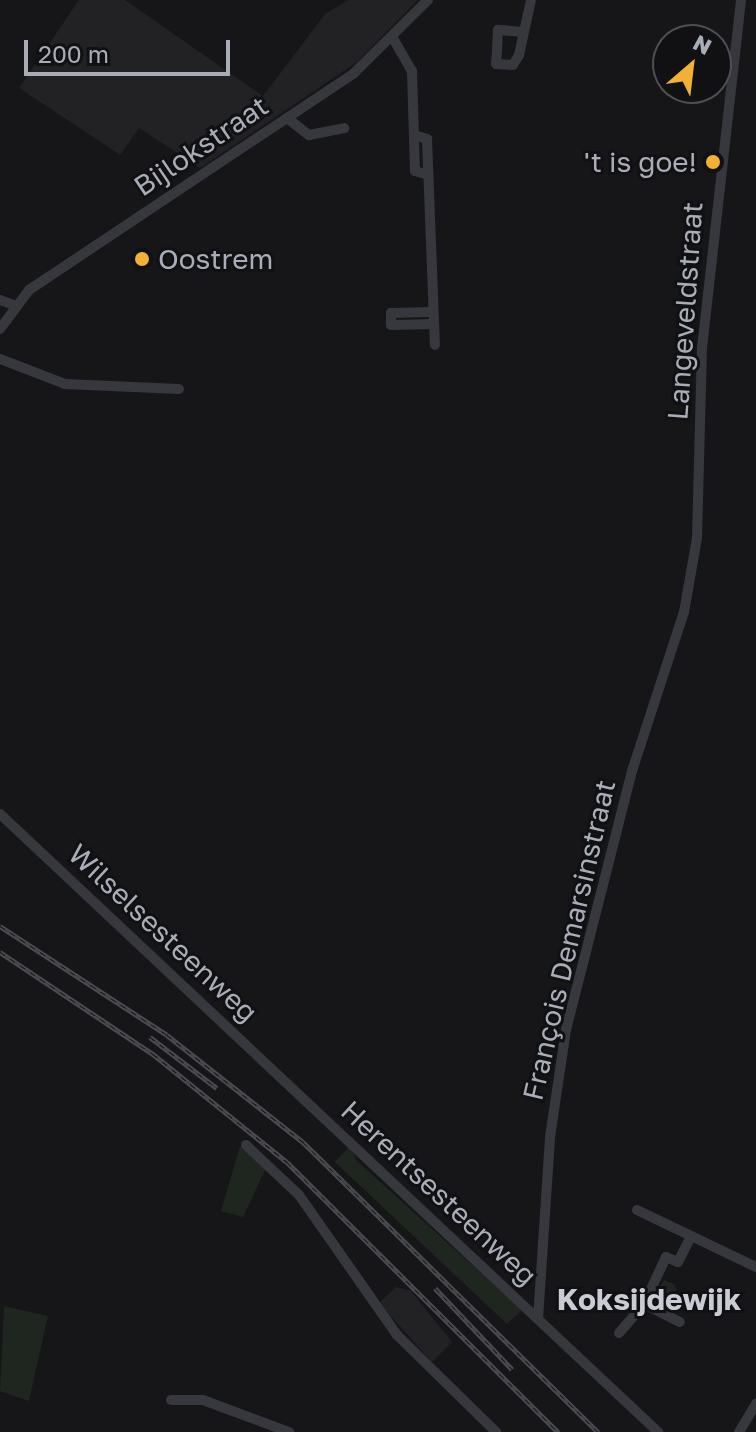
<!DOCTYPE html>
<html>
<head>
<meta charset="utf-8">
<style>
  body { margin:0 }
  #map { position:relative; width:756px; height:1432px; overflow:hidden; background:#161618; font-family:"Golos Text",sans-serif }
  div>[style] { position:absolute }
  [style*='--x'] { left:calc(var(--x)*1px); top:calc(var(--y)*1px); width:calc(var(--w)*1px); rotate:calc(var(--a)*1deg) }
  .built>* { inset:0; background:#222225 }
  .green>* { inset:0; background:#1e261f }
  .minor>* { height:10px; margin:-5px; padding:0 5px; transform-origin:5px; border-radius:5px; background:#37383d }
  .rail>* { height:5px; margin-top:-2.5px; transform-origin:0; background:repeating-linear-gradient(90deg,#111113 0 6px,#4a4c52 0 12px); box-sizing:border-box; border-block:2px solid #4a4c52 }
  .dots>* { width:22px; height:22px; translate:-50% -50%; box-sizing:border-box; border:4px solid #111113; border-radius:50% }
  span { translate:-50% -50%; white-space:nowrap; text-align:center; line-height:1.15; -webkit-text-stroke:6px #111113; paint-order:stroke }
  .street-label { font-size:28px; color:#a8adb8 }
  .poi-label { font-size:28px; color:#a8adb8 }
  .right { translate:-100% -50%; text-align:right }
  .left { translate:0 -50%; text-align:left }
  .neighbourhood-label { font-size:30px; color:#c9ccd4; font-weight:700 }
  .north { position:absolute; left:652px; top:24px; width:80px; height:80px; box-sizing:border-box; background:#111113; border:2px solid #4d4f55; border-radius:50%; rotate:28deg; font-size:22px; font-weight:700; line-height:32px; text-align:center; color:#a8adb8 }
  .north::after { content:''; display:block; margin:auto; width:28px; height:36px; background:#f2b134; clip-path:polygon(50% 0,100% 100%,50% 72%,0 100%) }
  .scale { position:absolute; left:24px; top:40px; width:206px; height:36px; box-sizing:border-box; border:4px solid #a8adb8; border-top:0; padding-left:10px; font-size:24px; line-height:28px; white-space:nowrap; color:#a8adb8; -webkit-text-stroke:6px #111113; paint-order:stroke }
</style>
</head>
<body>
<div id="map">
  <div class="built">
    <i style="clip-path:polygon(79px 0,125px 0,263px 96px,326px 13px,349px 0,418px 0,357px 62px,200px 168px,139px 128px,120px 155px,19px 88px)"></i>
    <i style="clip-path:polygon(396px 1287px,411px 1291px,452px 1342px,432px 1362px,379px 1303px)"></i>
  </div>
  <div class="green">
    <i style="clip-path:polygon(240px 1146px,266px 1168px,243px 1217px,221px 1211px)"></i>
    <i style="clip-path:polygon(350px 1146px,357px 1161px,522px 1310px,507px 1324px,335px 1162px)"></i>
    <i style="clip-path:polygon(664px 1280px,674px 1284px,683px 1310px,650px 1303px)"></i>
    <i style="clip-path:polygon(4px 1306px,48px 1316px,29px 1401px,0 1391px)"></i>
  </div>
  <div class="minor">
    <i style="--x:523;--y:32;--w:25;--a:-175"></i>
    <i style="--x:498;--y:30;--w:34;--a:93"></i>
    <i style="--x:496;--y:64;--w:17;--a:3"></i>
    <i style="--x:513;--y:65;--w:12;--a:-59"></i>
    <i style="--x:519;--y:55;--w:56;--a:-77.7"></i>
    <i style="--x:394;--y:40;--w:36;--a:60"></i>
    <i style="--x:412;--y:71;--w:100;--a:88.3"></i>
    <i style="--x:415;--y:171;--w:14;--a:17"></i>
    <i style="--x:287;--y:118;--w:28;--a:38"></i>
    <i style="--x:309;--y:135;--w:36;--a:-11"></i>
    <i style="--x:414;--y:135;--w:14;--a:17"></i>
    <i style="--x:427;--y:139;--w:206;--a:87.8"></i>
    <i style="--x:0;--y:300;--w:15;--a:20"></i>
    <i style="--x:433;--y:312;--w:42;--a:178.6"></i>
    <i style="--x:391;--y:313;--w:12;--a:90"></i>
    <i style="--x:391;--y:325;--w:43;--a:-1.3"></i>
    <i style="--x:0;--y:329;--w:49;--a:-53.4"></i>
    <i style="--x:29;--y:290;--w:391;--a:-33.7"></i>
    <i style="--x:354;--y:73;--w:104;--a:-44.6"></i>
    <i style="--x:0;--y:359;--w:70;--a:21"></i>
    <i style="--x:65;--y:384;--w:114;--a:2.5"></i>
    <i style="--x:0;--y:814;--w:903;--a:43.2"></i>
    <i style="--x:246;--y:1145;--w:73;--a:43.3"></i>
    <i style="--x:299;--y:1195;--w:171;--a:55"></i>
    <i style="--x:397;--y:1335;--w:139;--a:44.4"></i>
    <i style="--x:637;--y:1210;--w:132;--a:25.6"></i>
    <i style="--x:644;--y:1304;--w:52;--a:-64.9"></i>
    <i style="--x:666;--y:1257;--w:13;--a:23"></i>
    <i style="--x:678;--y:1262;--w:29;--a:-63"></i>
    <i style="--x:538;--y:1319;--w:182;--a:-86.2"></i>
    <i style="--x:550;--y:1137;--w:108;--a:-81.5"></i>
    <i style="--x:566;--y:1030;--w:267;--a:-75.7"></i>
    <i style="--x:632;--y:771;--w:167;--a:-71.9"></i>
    <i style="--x:684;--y:612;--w:75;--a:-80"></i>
    <i style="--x:697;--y:538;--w:190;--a:-88.5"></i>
    <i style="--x:702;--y:348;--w:350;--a:-83.6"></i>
    <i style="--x:619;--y:1333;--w:38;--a:-49"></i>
    <i style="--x:644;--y:1304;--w:40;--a:26.6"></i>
    <i style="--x:171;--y:1400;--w:32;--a:0"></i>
    <i style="--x:203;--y:1400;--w:92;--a:20.4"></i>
    <i style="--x:739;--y:1432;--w:33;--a:-59"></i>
  </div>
  <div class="rail">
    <i style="--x:0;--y:926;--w:199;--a:33.1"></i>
    <i style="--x:167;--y:1035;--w:173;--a:38.2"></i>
    <i style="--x:303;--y:1142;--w:414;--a:44.5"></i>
    <i style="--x:0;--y:952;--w:184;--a:33.7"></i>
    <i style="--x:153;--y:1054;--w:172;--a:38.9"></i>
    <i style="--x:287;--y:1162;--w:383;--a:44.9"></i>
    <i style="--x:150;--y:1037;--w:84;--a:37.3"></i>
    <i style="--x:435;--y:1288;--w:112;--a:46.5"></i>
  </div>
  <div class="dots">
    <i style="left:713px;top:162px;background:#f2b134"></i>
    <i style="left:142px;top:259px;background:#f2b134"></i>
  </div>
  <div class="street-label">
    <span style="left:201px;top:146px;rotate:-34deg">Bijlokstraat</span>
    <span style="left:685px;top:311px;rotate:-86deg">Langeveldstraat</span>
    <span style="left:163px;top:933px;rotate:43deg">Wilselsesteenweg</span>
    <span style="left:569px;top:940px;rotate:-77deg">François Demarsinstraat</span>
    <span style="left:439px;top:1193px;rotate:43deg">Herentsesteenweg</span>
  </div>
  <div class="poi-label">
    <span class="right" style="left:697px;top:162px">'t is goe!</span>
    <span class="left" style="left:158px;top:259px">Oostrem</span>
  </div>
  <div class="neighbourhood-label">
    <span style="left:649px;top:1299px">Koksijdewijk</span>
  </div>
  <div class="north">N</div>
  <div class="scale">200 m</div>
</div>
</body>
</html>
